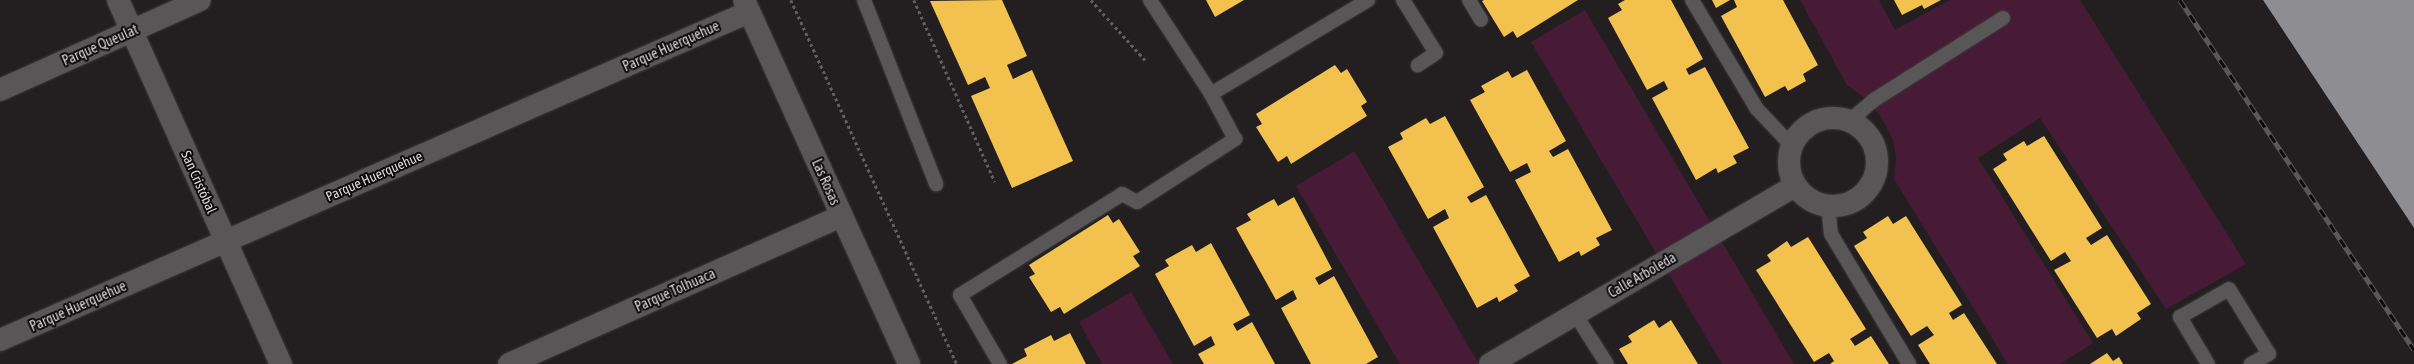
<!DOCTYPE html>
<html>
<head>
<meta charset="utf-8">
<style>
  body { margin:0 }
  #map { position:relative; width:2414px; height:364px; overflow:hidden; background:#231f21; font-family:"Asap Condensed",sans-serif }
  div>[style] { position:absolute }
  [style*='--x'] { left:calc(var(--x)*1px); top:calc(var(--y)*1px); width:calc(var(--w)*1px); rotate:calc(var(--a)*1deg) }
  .green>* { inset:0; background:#471b35 }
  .homes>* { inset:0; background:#f2c14e }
  .industry>* { inset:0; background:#8d8d92 }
  .path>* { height:2.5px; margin-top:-1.25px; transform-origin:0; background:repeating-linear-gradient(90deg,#615e5f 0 3px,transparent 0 6px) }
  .roads { filter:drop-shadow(0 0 1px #3e3a3c) drop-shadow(0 0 1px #3e3a3c) }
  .lane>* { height:14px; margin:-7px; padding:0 7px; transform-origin:7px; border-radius:7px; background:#595657 }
  .street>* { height:22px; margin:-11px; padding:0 11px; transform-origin:11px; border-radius:11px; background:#595657 }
  .street>.ring { margin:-11px; padding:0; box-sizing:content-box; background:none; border:22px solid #595657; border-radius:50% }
  .rail>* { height:4.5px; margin-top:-2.25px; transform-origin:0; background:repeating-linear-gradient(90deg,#0b090a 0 9px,#5a5759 0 18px); box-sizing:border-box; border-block:1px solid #5a5759 }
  span { translate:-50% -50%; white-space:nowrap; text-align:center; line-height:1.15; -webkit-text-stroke:4px #0b090a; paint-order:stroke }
  .street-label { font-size:14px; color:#ddd8db }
</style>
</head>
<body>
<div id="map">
  <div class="green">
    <i style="clip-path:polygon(1800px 0,1879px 0,1895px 30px,1950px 0,2080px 0,2246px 264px,2166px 309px,2040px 118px,1978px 158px,2093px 343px,2060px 364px,2008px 364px,1894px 179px,1896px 157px,1893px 140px,1881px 117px,1866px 99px,1847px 85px)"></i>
    <i style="clip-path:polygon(1585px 10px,1794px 364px,1722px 364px,1531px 42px)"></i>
    <i style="clip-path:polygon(1355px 151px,1355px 152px,1479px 364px,1400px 364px,1296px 186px)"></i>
    <i style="clip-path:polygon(1131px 292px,1173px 364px,1102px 364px,1079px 322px)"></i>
  </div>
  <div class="homes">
    <i style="clip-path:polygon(1002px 0,1027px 56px,1007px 65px,1013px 79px,1032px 70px,1073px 161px,1012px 188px,971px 96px,990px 88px,985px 77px,968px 85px,930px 1px)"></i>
    <i style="clip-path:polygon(1206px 0,1244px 0,1215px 17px)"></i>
    <i style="clip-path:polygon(1484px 0,1578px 0,1517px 38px,1513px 31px,1504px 37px,1482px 1px)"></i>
    <i style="clip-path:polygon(1625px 0,1671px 0,1703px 59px,1686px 69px,1689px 75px,1705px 67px,1749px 148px,1733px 156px,1737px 163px,1718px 173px,1716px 168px,1696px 180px,1652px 98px,1668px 89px,1664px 81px,1647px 90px,1608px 18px,1622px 10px,1618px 4px)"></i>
    <i style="clip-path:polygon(1712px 0,1730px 0,1716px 8px)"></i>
    <i style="clip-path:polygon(1734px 0,1783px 0,1818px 65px,1803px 74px,1806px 81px,1788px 91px,1785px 86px,1765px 97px,1721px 16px,1737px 7px)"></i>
    <i style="clip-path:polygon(1894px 0,1941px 0,1924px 9px,1922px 5px,1902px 15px)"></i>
    <i style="clip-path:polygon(1335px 65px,1341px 73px,1347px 69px,1367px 102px,1361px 106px,1367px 116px,1291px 164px,1287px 156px,1278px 162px,1256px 127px,1262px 124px,1256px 114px)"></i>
    <i style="clip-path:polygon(1527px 70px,1566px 141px,1549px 151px,1553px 157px,1568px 149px,1612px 230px,1596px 238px,1600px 245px,1581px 256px,1579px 251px,1559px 262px,1515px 180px,1531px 172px,1527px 163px,1510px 172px,1470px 100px,1485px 92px,1481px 86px,1508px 71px,1512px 78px)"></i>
    <i style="clip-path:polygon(1445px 116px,1484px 187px,1467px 197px,1471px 203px,1486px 195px,1530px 276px,1514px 285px,1518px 291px,1499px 302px,1497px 297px,1477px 308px,1433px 227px,1449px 218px,1445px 209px,1428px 219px,1388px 147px,1403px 139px,1400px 133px,1426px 118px,1430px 124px)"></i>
    <i style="clip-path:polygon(2044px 136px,2102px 228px,2086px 238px,2091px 245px,2107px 235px,2151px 304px,2137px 313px,2141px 319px,2116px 336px,2112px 329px,2097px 338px,2054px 270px,2071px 261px,2065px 252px,2051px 261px,1993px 169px,2007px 160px,2003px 154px,2024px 141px,2027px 146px)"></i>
    <i style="clip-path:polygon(1294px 197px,1332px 269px,1315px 278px,1319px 285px,1334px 276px,1378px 357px,1366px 364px,1311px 364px,1281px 308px,1297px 299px,1293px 290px,1276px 300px,1236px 228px,1251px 220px,1247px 214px,1274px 199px,1278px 206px)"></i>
    <i style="clip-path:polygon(1108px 215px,1113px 223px,1119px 219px,1140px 252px,1133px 256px,1140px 266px,1064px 314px,1060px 307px,1051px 312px,1029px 277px,1035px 274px,1029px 265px)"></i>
    <i style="clip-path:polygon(1888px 216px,1893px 224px,1906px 216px,1962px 305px,1949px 313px,1953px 320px,1964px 313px,1997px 364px,1930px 364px,1918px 345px,1934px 335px,1927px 326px,1911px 336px,1854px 246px,1867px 238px,1863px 232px)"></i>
    <i style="clip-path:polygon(1808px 237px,1866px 329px,1850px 339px,1855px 346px,1871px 336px,1889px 364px,1830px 364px,1834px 361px,1829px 353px,1814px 362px,1756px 270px,1771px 261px,1767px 255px,1787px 241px,1791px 247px)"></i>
    <i style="clip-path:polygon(1211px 243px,1250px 315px,1233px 324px,1237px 331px,1252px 322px,1275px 364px,1204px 364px,1198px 354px,1215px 345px,1211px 336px,1194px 346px,1155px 274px,1169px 266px,1165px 260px,1192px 245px,1196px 252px)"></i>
    <i style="clip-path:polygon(1654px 320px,1659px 328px,1671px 320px,1698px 364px,1628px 364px,1619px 349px,1632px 342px,1628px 336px)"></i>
    <i style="clip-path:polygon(1070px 333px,1086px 364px,1012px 364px,1027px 356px,1024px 349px,1051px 335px,1054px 341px)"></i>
    <i style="clip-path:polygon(2107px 353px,2113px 361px,2119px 357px,2123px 364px,2090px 364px)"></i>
  </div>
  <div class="industry">
    <i style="clip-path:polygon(2263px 0,2414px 0,2414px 228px)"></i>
  </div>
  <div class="path">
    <i style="--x:791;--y:0;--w:400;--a:65.5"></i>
    <i style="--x:914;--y:0;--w:199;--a:66"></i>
    <i style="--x:1091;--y:0;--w:81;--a:48"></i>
  </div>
  <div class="roads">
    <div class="lane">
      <i style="--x:864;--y:0;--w:198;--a:68.6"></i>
      <i style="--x:1150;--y:0;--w:112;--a:57"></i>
      <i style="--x:1403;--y:0;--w:62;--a:58.1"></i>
      <i style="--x:1436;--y:53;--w:22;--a:146"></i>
      <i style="--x:1469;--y:0;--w:23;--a:59"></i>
      <i style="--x:1692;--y:0;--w:127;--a:59.2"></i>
      <i style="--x:1757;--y:109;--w:51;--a:46.6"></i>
      <i style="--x:1849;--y:121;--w:33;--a:-40"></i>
      <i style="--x:1874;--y:100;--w:153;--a:-32.4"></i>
      <i style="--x:1828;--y:206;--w:28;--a:84"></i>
      <i style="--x:1831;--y:234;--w:152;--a:59"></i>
      <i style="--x:1575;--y:314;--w:59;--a:57.4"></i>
      <i style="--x:1000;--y:364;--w:80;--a:-120.1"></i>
      <i style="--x:960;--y:295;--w:191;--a:-31.9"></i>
      <i style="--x:1122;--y:194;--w:17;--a:28"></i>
      <i style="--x:1137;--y:202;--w:117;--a:-32.7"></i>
      <i style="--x:1235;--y:139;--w:51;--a:-118.1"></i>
      <i style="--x:1211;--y:94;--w:183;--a:-30.9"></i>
      <i style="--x:2208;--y:364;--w:55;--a:-120.8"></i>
      <i style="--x:2180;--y:317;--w:56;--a:-29.7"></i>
      <i style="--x:2229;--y:289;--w:76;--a:58.4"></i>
      <i style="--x:2269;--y:354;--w:21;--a:151"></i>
    </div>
    <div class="street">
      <i style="--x:118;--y:0;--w:399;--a:65.9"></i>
      <i style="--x:744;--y:0;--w:400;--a:65.6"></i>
      <i style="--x:0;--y:90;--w:219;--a:-24.2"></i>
      <i class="ring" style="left:1789px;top:118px;width:66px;height:66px"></i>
      <i style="--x:0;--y:340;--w:818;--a:-23.65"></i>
      <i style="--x:509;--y:364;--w:364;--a:-24"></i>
      <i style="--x:1490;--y:364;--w:353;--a:-30.3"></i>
    </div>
  </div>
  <div class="rail">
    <i style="--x:2180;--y:0;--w:421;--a:56.2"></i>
  </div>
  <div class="street-label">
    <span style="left:100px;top:45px;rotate:-24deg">Parque Queulat</span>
    <span style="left:671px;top:46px;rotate:-24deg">Parque Huerquehue</span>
    <span style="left:374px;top:176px;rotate:-24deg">Parque Huerquehue</span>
    <span style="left:199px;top:182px;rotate:66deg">San Cristóbal</span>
    <span style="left:826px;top:182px;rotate:66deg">Las Rosas</span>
    <span style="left:1642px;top:275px;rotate:-30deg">Calle Arboleda</span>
    <span style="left:675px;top:290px;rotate:-24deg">Parque Tolhuaca</span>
    <span style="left:78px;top:306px;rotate:-24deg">Parque Huerquehue</span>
  </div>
</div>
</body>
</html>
